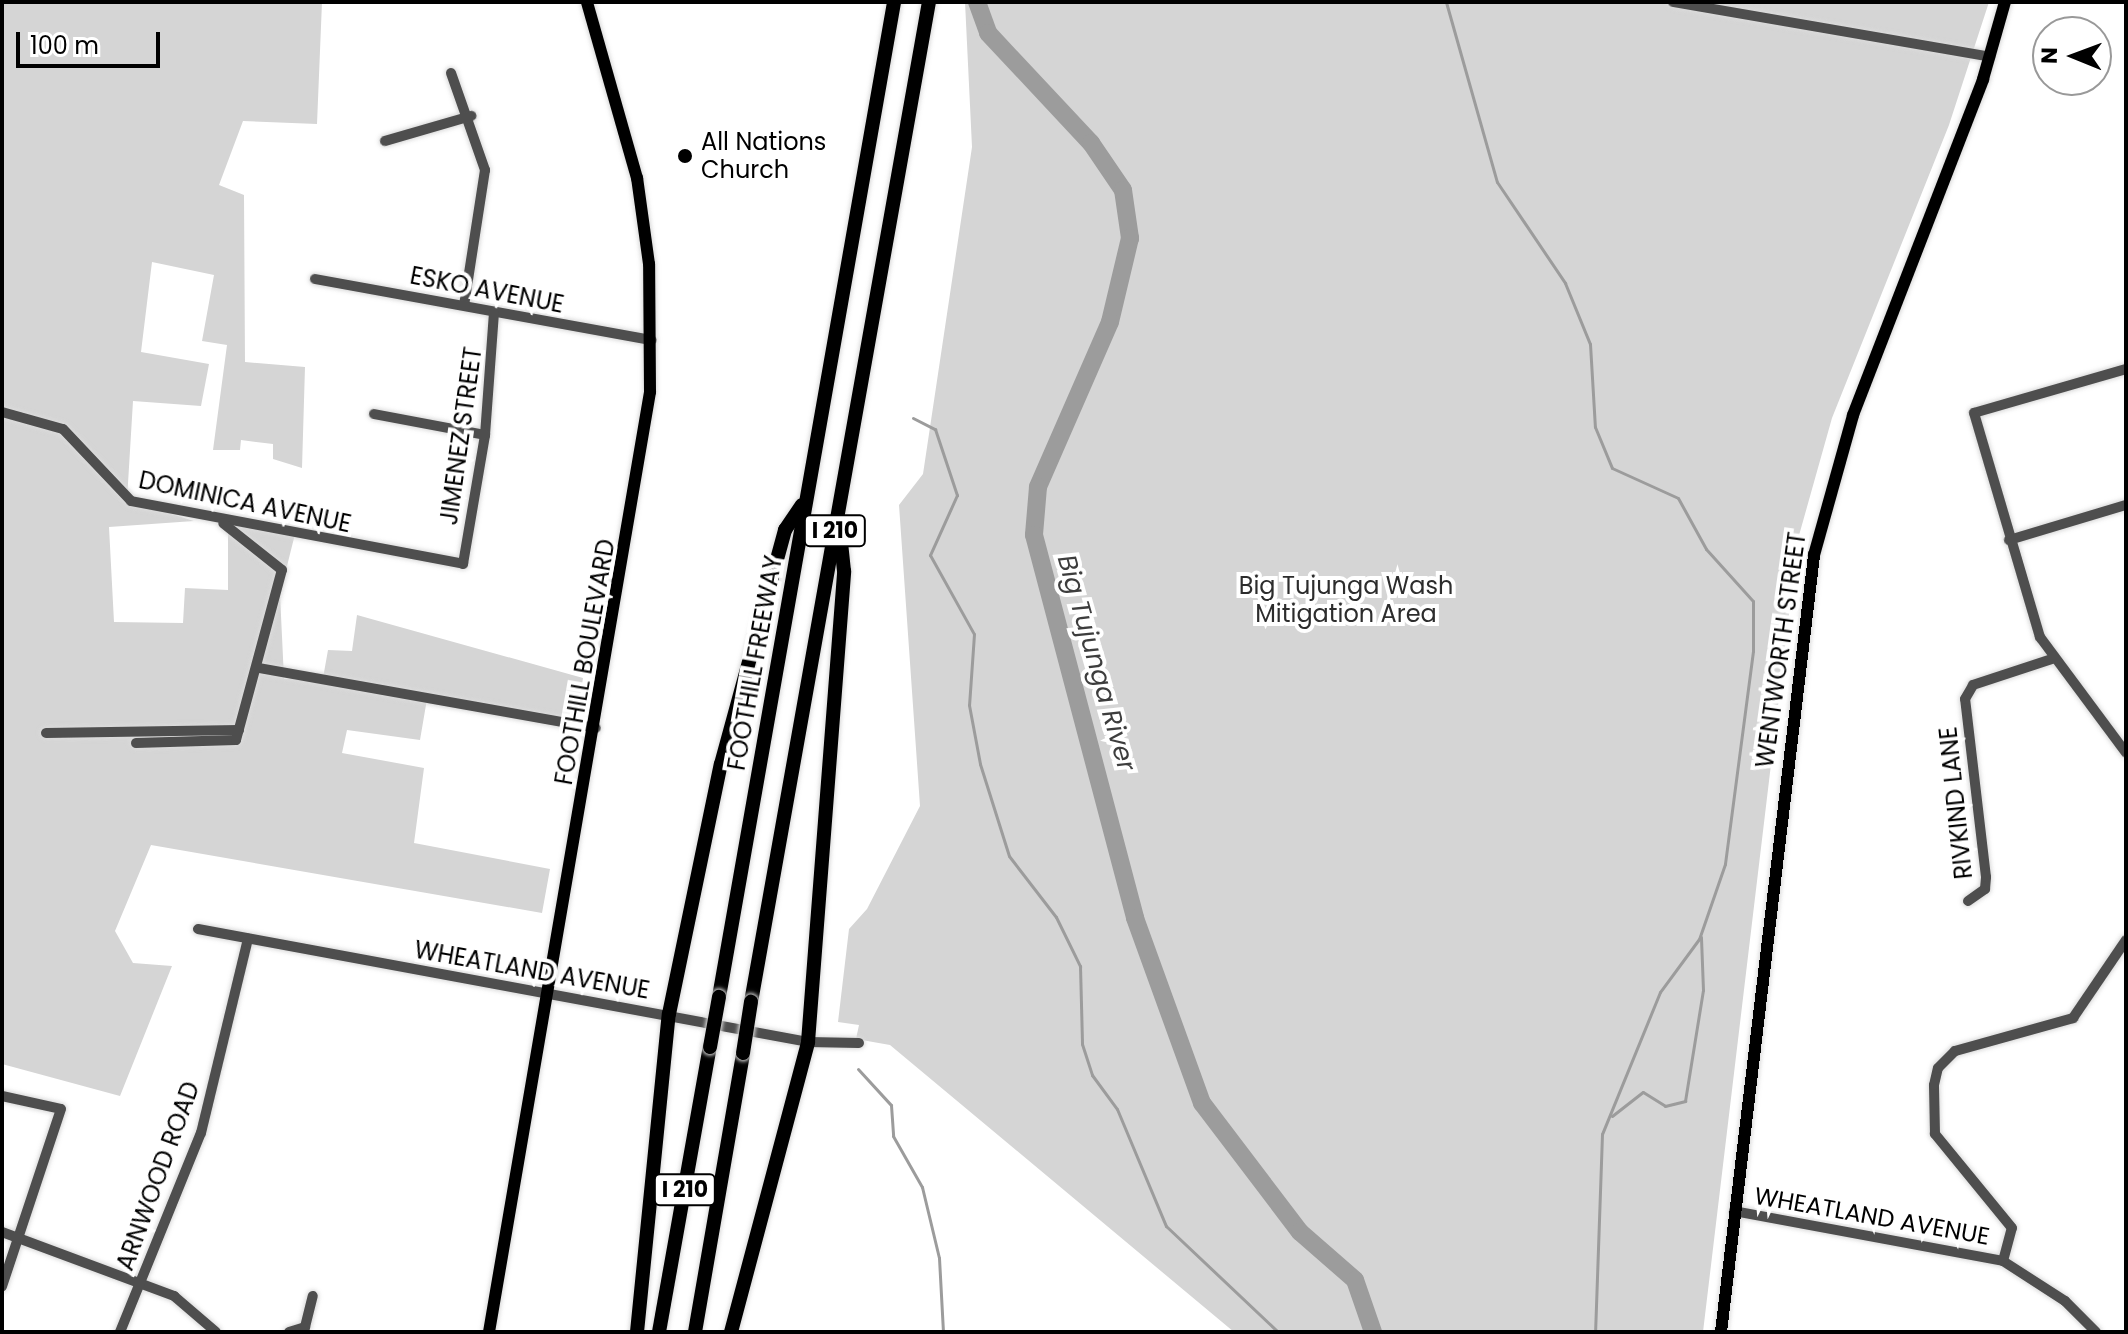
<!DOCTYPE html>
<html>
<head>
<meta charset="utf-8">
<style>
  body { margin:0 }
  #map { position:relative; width:2128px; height:1334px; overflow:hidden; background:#fff; font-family:Poppins,sans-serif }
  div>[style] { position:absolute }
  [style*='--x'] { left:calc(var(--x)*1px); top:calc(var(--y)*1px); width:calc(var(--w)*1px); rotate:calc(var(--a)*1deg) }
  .green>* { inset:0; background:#d5d5d5 }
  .stream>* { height:3px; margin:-1.5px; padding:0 1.5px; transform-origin:1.5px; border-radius:1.5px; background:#9c9c9c }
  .river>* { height:18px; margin:-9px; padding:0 9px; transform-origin:9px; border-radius:9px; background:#9c9c9c }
  .roads { filter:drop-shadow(0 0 2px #dbdbdb) drop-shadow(0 0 2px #dbdbdb) }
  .minor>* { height:10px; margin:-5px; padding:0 5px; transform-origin:5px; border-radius:5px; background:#4e4e4e }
  .major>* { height:12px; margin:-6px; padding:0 6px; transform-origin:6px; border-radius:6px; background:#000 }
  .highway>* { height:14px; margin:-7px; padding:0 7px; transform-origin:7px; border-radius:7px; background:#000 }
  .bridges { filter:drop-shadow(0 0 2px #dbdbdb) drop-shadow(0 0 2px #dbdbdb) }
  .highway-bridge>* { height:14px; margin:-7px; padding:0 7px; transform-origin:7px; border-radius:7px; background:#000 }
  .dots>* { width:22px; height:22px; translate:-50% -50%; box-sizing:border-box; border:4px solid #fff; border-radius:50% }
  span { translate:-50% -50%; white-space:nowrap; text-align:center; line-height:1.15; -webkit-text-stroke:8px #fff; paint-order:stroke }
  .shield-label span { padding:2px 6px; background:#fff; border:2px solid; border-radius:6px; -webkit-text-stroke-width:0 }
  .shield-label { font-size:22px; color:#000; font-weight:700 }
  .poi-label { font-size:24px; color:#000 }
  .left { translate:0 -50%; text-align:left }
  .street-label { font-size:24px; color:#000 }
  .park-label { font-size:24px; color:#2c2c2c }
  .water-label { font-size:26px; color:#3d3d3d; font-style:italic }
  .frame { position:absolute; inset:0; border:4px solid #000; pointer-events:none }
  .north { position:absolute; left:2032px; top:16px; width:80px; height:80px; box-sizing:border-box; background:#fff; border:2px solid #999; border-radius:50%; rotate:271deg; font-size:22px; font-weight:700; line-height:32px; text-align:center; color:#000 }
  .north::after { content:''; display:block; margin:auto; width:28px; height:36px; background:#000; clip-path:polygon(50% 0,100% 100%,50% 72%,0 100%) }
  .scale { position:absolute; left:16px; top:32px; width:144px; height:36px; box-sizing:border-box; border:4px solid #000; border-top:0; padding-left:10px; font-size:24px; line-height:28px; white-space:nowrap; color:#000; -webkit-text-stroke:6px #fff; paint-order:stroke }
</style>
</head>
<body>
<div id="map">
  <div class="green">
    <i style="clip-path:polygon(2px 2px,322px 2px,317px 124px,243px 121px,219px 185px,244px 195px,245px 362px,305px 367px,302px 468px,273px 459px,273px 444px,241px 440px,240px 450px,213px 450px,227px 345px,202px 341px,214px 275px,152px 262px,141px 352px,209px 364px,201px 406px,133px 401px,127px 500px,194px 521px,109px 527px,114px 622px,183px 623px,185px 588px,228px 590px,228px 525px,295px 534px,280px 594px,284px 679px,323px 678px,328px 650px,352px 651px,357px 615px,583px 678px,576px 725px,427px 699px,420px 740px,347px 730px,342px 753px,424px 768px,414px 843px,550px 869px,542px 913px,151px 845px,115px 931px,133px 963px,172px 966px,120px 1096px,2px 1064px)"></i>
    <i style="clip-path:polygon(965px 2px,1989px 2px,1949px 125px,1832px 418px,1798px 539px,1703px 1332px,1234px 1332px,890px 1045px,856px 1039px,859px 1025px,838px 1022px,849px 929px,867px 909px,920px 806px,899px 505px,923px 474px,972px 147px)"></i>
  </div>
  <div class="stream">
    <i style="--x:1446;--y:2;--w:187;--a:74.2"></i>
    <i style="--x:1497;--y:182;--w:122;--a:56"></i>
    <i style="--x:1565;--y:283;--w:66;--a:67.7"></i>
    <i style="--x:1590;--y:344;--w:83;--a:86.6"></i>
    <i style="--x:1595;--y:427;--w:44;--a:67.5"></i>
    <i style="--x:1612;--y:468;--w:72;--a:24.4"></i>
    <i style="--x:1678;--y:498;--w:58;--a:61.2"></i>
    <i style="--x:1706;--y:549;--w:70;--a:47.9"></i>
    <i style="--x:1753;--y:601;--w:50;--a:90"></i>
    <i style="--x:1753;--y:651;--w:215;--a:97.5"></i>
    <i style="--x:1725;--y:864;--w:79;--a:109.1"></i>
    <i style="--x:1699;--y:939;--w:66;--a:126.3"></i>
    <i style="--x:1660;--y:992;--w:153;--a:112.2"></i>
    <i style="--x:1602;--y:1134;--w:198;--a:92"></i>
    <i style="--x:913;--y:418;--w:25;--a:27"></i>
    <i style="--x:935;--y:429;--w:70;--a:71.6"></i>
    <i style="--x:957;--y:495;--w:66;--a:114.2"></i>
    <i style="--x:930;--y:555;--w:90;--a:60.9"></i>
    <i style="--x:974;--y:634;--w:71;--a:94"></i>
    <i style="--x:969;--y:705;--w:60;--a:79.4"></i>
    <i style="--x:980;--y:764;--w:96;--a:72.5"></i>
    <i style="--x:1009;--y:856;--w:77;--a:52.4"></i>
    <i style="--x:1056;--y:917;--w:55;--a:63.9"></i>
    <i style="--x:1080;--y:966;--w:78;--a:88.5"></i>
    <i style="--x:1082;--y:1044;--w:33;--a:72"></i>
    <i style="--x:1092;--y:1075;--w:42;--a:53.7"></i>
    <i style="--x:1117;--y:1109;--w:127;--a:67.3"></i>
    <i style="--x:1166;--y:1226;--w:154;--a:43.4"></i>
    <i style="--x:858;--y:1069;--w:49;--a:47.5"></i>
    <i style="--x:891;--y:1105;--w:31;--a:86"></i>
    <i style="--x:893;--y:1136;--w:59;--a:60.4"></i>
    <i style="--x:922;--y:1187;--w:73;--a:76.5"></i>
    <i style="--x:939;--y:1258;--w:74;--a:86.9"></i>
    <i style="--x:1612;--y:1116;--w:39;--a:-38"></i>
    <i style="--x:1643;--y:1092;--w:26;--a:32"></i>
    <i style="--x:1665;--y:1106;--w:21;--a:-14"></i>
    <i style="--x:1685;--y:1101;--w:112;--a:-80.8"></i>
    <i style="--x:1703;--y:990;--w:53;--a:-92.2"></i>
  </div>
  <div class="river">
    <i style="--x:977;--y:2;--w:33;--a:70"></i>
    <i style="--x:988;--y:33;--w:151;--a:46.9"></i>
    <i style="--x:1091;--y:143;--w:57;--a:55.8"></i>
    <i style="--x:1123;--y:190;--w:49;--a:81.7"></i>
    <i style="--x:1130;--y:238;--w:86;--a:103.4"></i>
    <i style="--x:1110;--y:322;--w:180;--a:113.6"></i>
    <i style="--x:1038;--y:487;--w:48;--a:94.8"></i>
    <i style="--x:1034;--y:535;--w:396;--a:75.2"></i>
    <i style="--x:1135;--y:918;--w:197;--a:70.1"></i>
    <i style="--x:1202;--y:1103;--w:162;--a:52.8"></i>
    <i style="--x:1300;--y:1232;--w:73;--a:41.1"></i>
    <i style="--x:1355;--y:1280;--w:55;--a:70.9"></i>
  </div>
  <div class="roads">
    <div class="minor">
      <i style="--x:1673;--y:2;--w:322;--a:9.8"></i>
      <i style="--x:451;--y:73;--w:103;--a:70.7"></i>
      <i style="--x:485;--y:170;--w:137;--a:98.8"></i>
      <i style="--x:385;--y:141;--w:90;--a:-16.2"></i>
      <i style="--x:315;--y:279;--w:342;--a:10.3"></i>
      <i style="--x:2126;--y:369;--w:158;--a:163.9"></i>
      <i style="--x:1974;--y:413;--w:234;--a:73.6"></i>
      <i style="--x:2040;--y:637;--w:144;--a:53.4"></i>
      <i style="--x:2;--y:412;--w:63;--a:15.6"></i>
      <i style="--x:63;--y:429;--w:99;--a:46.6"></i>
      <i style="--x:131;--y:501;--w:338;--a:10.7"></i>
      <i style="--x:463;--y:564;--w:131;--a:-80.3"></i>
      <i style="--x:485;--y:435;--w:123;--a:-85.8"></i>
      <i style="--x:374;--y:414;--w:113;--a:10.7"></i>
      <i style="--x:2009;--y:540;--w:122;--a:-16.7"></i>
      <i style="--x:259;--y:668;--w:342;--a:10.1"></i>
      <i style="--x:46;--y:733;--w:193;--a:-0.9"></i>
      <i style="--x:136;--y:743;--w:100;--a:-1.7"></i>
      <i style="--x:236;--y:740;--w:176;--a:-74.9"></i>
      <i style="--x:282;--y:570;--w:75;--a:-141.5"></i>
      <i style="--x:1968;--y:901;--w:21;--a:-35"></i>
      <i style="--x:1985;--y:889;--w:12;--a:-85"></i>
      <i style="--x:1986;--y:877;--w:179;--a:-96.7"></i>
      <i style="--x:1965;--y:699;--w:16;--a:-60"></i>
      <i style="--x:1973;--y:685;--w:86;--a:-18.2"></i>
      <i style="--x:198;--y:929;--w:620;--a:10.49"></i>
      <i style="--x:808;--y:1042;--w:51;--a:1.1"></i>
      <i style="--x:2;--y:1096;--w:60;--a:12.4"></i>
      <i style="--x:61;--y:1109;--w:187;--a:108.4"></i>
      <i style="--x:1734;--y:1211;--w:274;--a:10.5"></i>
      <i style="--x:2;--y:1232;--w:184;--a:20.4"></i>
      <i style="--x:174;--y:1296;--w:55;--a:40.6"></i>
      <i style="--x:120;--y:1332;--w:215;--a:-67.9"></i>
      <i style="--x:201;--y:1133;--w:200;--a:-76.4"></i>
      <i style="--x:289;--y:1332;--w:17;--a:-17"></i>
      <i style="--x:305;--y:1327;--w:32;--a:-76"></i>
      <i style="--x:2096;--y:1332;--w:44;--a:-135"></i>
      <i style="--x:2065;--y:1301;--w:74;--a:-147.2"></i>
      <i style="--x:2003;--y:1261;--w:34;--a:-75"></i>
      <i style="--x:2012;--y:1228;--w:122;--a:-129.3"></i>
      <i style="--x:1935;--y:1134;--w:49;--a:-91.2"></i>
      <i style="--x:1934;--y:1085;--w:17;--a:-77"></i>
      <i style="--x:1938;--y:1068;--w:24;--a:-45"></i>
      <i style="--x:1955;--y:1051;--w:123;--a:-15.6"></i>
      <i style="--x:2073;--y:1018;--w:94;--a:-55.8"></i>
    </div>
    <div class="major">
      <i style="--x:489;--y:1332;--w:954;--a:-80.28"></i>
      <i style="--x:650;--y:392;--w:128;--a:-90.4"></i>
      <i style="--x:649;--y:264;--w:87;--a:-97.9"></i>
      <i style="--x:637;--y:178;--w:183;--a:-105.9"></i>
      <i style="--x:1721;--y:1332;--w:783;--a:-83.17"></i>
      <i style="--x:1814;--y:555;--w:145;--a:-74.4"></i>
      <i style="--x:1853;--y:415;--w:360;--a:-68.8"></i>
      <i style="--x:1983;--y:79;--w:80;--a:-74.1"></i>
    </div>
    <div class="highway">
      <i style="--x:719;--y:997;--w:1010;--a:-80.02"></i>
      <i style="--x:751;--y:1002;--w:1016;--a:-79.91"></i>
      <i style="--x:637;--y:1332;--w:320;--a:-84.3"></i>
      <i style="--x:669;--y:1014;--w:255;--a:-78.3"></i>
      <i style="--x:721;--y:764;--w:243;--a:-74.7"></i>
      <i style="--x:785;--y:530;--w:30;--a:-56"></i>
      <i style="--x:659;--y:1332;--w:290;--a:-79.9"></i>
      <i style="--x:695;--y:1332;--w:283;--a:-80.2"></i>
      <i style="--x:731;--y:1332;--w:300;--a:-75.1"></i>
      <i style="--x:808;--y:1042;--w:472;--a:-85.6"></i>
      <i style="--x:844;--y:571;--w:38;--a:-96"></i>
    </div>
  </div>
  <div class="bridges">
    <div class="highway-bridge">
      <i style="--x:710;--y:1047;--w:51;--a:-79.8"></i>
      <i style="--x:743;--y:1053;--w:52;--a:-81.1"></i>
    </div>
  </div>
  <div class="dots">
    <i style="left:685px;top:156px;background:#000"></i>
  </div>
  <div class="shield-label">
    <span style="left:835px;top:531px">I 210</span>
    <span style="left:685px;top:1190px">I 210</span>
  </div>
  <div class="poi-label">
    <span class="left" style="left:701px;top:156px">All Nations<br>Church</span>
  </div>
  <div class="street-label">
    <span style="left:487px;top:290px;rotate:11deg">ESKO AVENUE</span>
    <span style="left:461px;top:436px;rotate:-82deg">JIMENEZ STREET</span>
    <span style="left:245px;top:502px;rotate:12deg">DOMINICA AVENUE</span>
    <span style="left:1781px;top:650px;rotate:-82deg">WENTWORTH STREET</span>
    <span style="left:585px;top:662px;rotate:-80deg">FOOTHILL BOULEVARD</span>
    <span style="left:755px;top:663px;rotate:-80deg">FOOTHILL FREEWAY</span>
    <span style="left:1956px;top:803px;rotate:-96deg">RIVKIND LANE</span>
    <span style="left:532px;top:970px;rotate:10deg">WHEATLAND AVENUE</span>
    <span style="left:158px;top:1176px;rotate:-70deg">ARNWOOD ROAD</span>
    <span style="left:1872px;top:1216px;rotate:10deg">WHEATLAND AVENUE</span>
  </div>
  <div class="park-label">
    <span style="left:1346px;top:600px">Big Tujunga Wash<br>Mitigation Area</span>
  </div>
  <div class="water-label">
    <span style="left:1096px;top:663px;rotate:74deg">Big Tujunga River</span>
  </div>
  <div class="frame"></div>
  <div class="north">N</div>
  <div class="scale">100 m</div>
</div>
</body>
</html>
